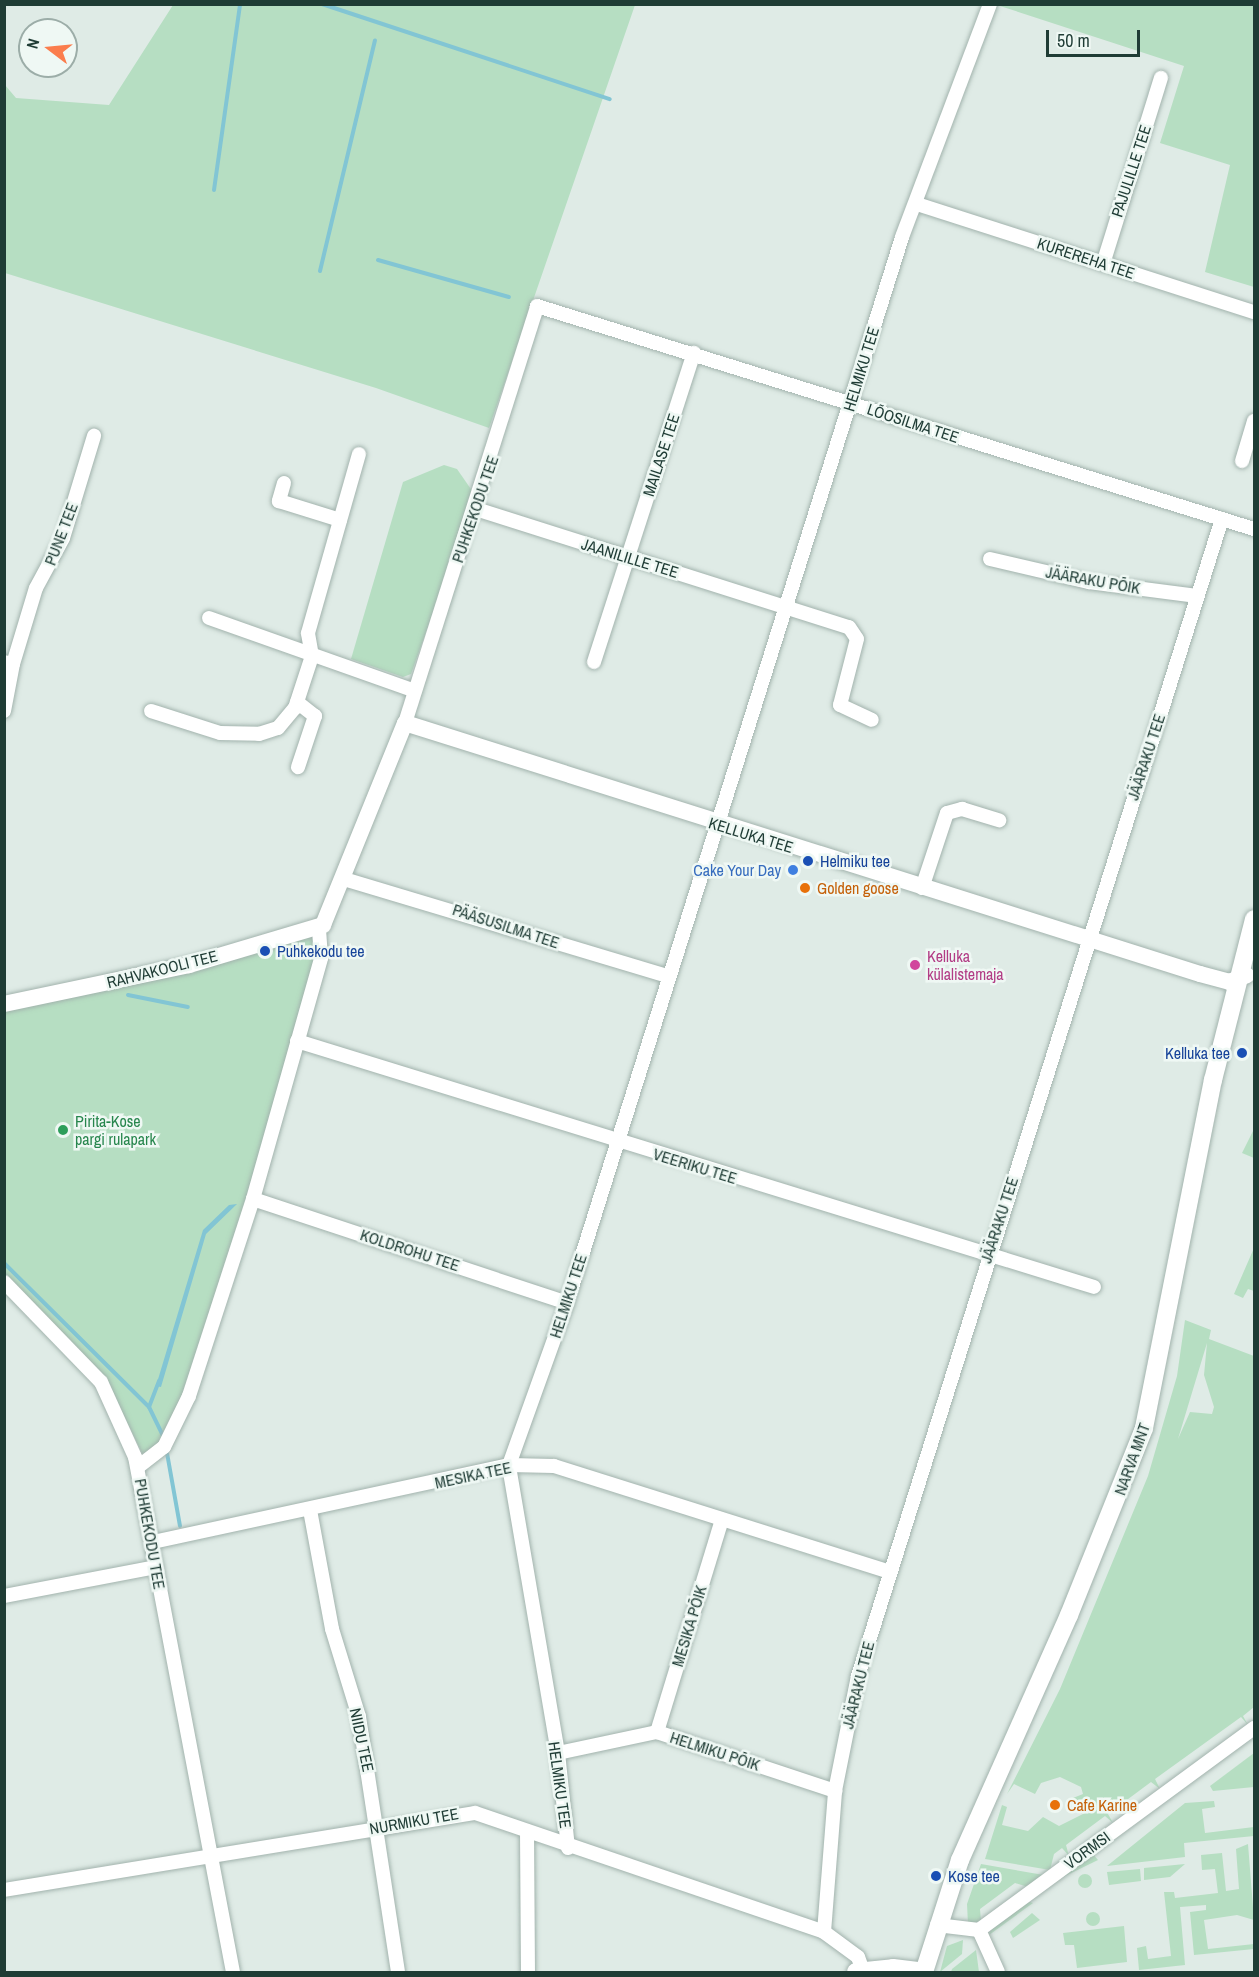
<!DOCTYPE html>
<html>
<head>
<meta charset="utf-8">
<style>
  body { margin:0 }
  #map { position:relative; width:1259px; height:1977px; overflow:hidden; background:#dfebe6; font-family:"Archivo Narrow",sans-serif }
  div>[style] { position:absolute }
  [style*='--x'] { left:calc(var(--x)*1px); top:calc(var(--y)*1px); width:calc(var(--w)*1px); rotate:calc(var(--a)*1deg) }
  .green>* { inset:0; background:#b6dec2 }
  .round { border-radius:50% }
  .water>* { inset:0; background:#82c5d4 }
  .stream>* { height:4px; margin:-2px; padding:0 2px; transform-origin:2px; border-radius:2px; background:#82c5d4 }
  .roads { filter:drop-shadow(0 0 2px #a2b3ad) drop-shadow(0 0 2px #a2b3ad) }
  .minor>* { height:14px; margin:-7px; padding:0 7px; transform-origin:7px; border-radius:7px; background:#fff }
  .tertiary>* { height:16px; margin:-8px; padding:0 8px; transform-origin:8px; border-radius:8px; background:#fff }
  .secondary>* { height:18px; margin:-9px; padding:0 9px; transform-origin:9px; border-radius:9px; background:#fff }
  .dots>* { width:16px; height:16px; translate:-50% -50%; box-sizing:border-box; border:3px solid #eff8f4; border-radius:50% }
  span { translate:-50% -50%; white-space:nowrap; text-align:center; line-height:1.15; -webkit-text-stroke:5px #eff8f4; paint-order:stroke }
  .street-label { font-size:16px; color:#1f3c35 }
  .transit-label { font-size:16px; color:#164399 }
  .left { translate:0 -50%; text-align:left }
  .right { translate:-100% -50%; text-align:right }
  .shop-label { font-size:16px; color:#366cbe }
  .food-label { font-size:16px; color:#c56008 }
  .hotel-label { font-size:16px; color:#b23c85 }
  .leisure-label { font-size:16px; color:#27864d }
  .frame { position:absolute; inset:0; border:6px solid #1f3c35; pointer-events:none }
  .north { position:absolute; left:18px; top:18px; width:60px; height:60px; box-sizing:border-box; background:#eff8f4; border:2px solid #9cada8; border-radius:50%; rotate:286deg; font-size:16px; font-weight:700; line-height:24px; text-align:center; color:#1f3c35 }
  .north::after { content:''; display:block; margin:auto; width:21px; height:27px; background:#fb7d4d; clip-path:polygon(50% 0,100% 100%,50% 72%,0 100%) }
  .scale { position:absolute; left:1046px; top:30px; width:94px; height:27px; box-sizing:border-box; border:3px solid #1f3c35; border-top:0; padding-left:8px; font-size:18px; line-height:21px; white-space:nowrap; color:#1f3c35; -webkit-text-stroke:4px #eff8f4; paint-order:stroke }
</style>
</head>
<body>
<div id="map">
  <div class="green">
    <i style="clip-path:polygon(173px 5px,635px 5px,489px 428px,376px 388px,5px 273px,5px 85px,16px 98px,109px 105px)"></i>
    <i style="clip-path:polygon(1254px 5px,1254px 287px,1205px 272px,1230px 165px,1160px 143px,1184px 66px,1000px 6px)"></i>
    <i style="clip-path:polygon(444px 465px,457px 469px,475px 495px,411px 674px,403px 677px,351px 659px,403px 482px)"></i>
    <i style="clip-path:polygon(312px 937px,319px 942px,245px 1209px,176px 1424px,151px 1452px,142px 1453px,122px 1412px,5px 1278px,4px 1010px)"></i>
    <i style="clip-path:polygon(1254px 1129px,1254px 1158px,1242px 1153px)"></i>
    <i style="clip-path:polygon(1254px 1248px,1254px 1291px,1248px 1289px,1243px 1298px,1234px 1294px)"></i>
    <i style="clip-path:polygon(evenodd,1185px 1320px,1211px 1330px,1209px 1339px,1254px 1356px,1254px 1707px,1243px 1716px,1248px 1725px,1241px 1717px,1155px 1779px,1160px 1789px,1151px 1782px,1108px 1814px,1113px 1823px,1105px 1816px,1066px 1845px,1069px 1856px,1062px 1848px,1054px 1854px,1050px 1870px,985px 1859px,1002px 1805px,1007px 1807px,1002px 1825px,1028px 1831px,1043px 1817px,1059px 1826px,1083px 1814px,1071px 1808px,1073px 1798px,1083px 1794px,1081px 1787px,1060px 1777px,1041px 1783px,1035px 1794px,1014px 1784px,1007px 1794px,1060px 1689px,1148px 1476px,1177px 1376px,1185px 1320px,1207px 1343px,1204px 1375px,1214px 1407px,1212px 1414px,1190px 1412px,1178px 1439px,1207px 1343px)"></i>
    <i style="clip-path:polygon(1254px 1753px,1254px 1787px,1213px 1791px,1210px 1786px)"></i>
    <i style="clip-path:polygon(1214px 1801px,1215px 1807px,1202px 1809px,1205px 1833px,1254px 1827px,1254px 1836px,1184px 1843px,1185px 1857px,1107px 1866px,1185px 1803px)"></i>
    <i style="clip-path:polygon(1248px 1844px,1254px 1920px,1237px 1915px,1204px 1920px,1208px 1949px,1254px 1944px,1254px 1949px,1194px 1955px,1190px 1912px,1206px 1910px,1206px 1905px,1180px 1907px,1185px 1965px,1139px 1970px,1137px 1948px,1146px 1946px,1148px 1959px,1171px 1956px,1164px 1892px,1174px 1892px,1175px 1898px,1218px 1893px,1215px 1869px,1202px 1870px,1201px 1855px,1222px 1853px,1226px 1891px,1239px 1889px,1236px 1849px)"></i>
    <i style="clip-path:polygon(1092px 1853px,1098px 1860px,1057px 1880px)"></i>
    <i style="clip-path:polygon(981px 1864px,1032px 1873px,1044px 1875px,1028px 1887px,1015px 1883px,980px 1909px,981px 1921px,968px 1924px,967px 1904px)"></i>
    <i style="clip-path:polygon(1185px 1864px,1170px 1877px,1144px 1880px,1144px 1868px)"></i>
    <i style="clip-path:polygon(1140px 1869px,1141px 1881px,1109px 1885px,1107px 1872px)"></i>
    <i class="round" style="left:1078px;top:1874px;width:14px;height:14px"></i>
    <i style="clip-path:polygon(1027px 1901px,1033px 1903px,989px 1935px,991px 1928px)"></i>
    <i class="round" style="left:1086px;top:1912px;width:14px;height:14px"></i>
    <i style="clip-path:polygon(1032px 1913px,1040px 1920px,1013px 1938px,1010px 1932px)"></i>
    <i style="clip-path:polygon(1124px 1926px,1127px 1962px,1077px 1968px,1074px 1945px,1065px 1945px,1063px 1933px)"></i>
    <i style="clip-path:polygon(963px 1940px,962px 1954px,940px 1972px,947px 1946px)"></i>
    <i style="clip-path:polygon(976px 1950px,979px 1972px,951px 1972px,952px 1969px)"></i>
  </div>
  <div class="water">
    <i style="clip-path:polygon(237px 1204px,206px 1234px,161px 1387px,156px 1386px,203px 1230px,229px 1205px)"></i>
  </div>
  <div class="stream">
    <i style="--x:322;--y:4;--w:303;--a:18.3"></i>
    <i style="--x:214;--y:190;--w:188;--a:-82"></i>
    <i style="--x:378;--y:260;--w:136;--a:15.8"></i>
    <i style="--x:320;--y:271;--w:237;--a:-76.6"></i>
    <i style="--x:128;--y:995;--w:61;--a:11.3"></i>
    <i style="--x:4;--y:1263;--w:204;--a:44.8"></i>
    <i style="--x:149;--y:1407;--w:34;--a:64"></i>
    <i style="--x:149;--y:1407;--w:28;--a:-69"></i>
    <i style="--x:167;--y:1453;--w:74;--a:79.9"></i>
  </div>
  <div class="roads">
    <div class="minor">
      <i style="--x:917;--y:204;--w:354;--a:17.8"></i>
      <i style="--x:1103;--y:264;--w:195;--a:-72.7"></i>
      <i style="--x:1242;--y:461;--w:42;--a:-73.3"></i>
      <i style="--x:284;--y:483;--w:19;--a:106"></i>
      <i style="--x:279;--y:501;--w:64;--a:17.3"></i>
      <i style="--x:476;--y:509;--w:391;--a:17.6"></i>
      <i style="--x:849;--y:627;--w:14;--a:56"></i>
      <i style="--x:857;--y:639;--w:68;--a:104.4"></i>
      <i style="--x:840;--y:705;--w:35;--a:25"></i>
      <i style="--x:990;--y:559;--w:102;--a:13.1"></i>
      <i style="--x:1089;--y:582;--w:109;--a:7.4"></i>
      <i style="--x:209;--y:618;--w:215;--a:19.5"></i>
      <i style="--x:4;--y:662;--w:9;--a:13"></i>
      <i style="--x:13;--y:664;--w:79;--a:-73.2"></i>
      <i style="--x:36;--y:588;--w:57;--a:-61.6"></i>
      <i style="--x:63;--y:538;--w:107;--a:-73.1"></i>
      <i style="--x:594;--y:662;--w:325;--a:-72.1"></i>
      <i style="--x:297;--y:702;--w:23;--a:38"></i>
      <i style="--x:315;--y:716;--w:54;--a:108.4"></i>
      <i style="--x:4;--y:711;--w:48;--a:-79.2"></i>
      <i style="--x:151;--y:711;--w:72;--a:17.7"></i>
      <i style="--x:220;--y:733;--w:39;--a:1"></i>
      <i style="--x:259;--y:734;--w:20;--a:-18"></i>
      <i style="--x:278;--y:728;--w:26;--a:-50"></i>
      <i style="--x:295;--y:708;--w:55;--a:-71.9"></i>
      <i style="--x:312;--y:656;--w:23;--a:-100"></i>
      <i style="--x:308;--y:633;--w:186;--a:-74.1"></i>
      <i style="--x:405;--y:723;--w:437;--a:-72.4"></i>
      <i style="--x:537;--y:306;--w:751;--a:17.28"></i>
      <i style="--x:344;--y:879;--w:337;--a:16.7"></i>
      <i style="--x:922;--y:888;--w:79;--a:-71.6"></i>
      <i style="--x:947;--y:813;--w:16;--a:-15"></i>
      <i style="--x:962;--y:809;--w:39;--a:17"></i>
      <i style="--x:297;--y:1041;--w:834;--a:17.15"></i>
      <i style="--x:253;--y:1199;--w:331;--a:18.3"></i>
      <i style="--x:4;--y:1282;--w:139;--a:45.9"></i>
      <i style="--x:101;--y:1382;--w:82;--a:65.6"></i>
      <i style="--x:135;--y:1457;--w:524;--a:79.23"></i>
      <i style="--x:138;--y:1467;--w:33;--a:-38"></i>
      <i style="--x:164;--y:1447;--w:57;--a:-63.9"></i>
      <i style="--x:189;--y:1396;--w:207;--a:-72"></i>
      <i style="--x:253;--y:1199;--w:250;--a:-74.2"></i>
      <i style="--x:321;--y:958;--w:31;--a:-94"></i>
      <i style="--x:310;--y:1510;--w:121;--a:79.5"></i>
      <i style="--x:332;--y:1629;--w:92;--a:72.9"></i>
      <i style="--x:359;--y:1717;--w:258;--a:81.3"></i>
      <i style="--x:153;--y:1542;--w:364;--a:-12.2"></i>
      <i style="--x:509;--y:1465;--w:45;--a:1.3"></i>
      <i style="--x:554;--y:1466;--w:352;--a:17.5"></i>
      <i style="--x:4;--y:1596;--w:155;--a:-10.8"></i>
      <i style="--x:657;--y:1732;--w:222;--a:-73"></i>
      <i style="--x:558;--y:1753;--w:101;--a:-12"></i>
      <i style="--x:657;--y:1732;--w:188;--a:18.3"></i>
      <i style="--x:527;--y:1831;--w:141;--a:89.6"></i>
      <i style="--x:568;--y:1848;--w:96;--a:-96"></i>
      <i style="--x:558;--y:1753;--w:292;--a:-99.7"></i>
      <i style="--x:509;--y:1465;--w:172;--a:-70.3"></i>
      <i style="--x:567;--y:1303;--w:1117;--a:-72.55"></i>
      <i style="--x:902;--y:237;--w:249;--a:-69.3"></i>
      <i style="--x:4;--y:1890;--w:477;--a:-9.3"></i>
      <i style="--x:475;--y:1813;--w:369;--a:18.8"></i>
      <i style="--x:824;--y:1932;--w:42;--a:36.3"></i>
      <i style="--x:858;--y:1957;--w:15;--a:70"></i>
      <i style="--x:937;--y:1925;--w:42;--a:6.8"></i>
      <i style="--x:979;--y:1930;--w:341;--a:-36.3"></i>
      <i style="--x:979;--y:1930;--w:46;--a:65.7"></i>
      <i style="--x:824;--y:1932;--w:141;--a:-85.5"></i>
      <i style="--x:835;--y:1791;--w:117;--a:-78.7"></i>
      <i style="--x:858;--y:1676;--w:1213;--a:-72.54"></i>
    </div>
    <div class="tertiary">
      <i style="--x:4;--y:1004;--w:189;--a:-11.9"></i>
      <i style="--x:189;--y:965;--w:140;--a:-16.6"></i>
      <i style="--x:323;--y:925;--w:218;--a:-67.9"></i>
      <i style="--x:405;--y:723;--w:834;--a:17.52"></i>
      <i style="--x:1200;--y:974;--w:30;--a:15"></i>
      <i style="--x:1229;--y:982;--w:19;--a:-21"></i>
    </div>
    <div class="secondary">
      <i style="--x:856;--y:1972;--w:37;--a:-6"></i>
      <i style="--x:893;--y:1968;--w:31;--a:7"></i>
      <i style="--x:924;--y:1972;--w:118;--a:-72.2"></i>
      <i style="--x:960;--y:1860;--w:268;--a:-66"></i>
      <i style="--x:1069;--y:1615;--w:201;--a:-68.1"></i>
      <i style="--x:1144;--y:1428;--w:355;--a:-78.8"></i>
      <i style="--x:1213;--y:1080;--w:166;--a:-75.7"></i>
    </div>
  </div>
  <div class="dots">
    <i style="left:808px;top:861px;background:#1a4fb4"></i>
    <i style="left:793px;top:870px;background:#3f7fe0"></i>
    <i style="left:805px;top:888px;background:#e8710a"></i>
    <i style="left:265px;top:951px;background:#1a4fb4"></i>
    <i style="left:915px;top:965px;background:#d1479c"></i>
    <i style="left:1242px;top:1053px;background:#1a4fb4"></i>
    <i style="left:63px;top:1130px;background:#2e9e5b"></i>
    <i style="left:1055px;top:1805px;background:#e8710a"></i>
    <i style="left:936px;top:1876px;background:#1a4fb4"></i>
  </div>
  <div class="street-label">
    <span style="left:1131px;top:171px;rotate:-72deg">PAJULILLE TEE</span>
    <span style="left:1086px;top:258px;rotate:18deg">KUREREHA TEE</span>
    <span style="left:861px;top:369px;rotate:-73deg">HELMIKU TEE</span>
    <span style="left:913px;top:423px;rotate:18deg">LÕOSILMA TEE</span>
    <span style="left:661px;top:455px;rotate:-72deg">MAILASE TEE</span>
    <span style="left:475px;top:509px;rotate:-71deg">PUHKEKODU TEE</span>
    <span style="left:61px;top:534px;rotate:-69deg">PUNE TEE</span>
    <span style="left:630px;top:558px;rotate:17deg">JAANILILLE TEE</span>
    <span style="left:1093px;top:580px;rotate:10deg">JÄÄRAKU PÕIK</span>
    <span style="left:1146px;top:757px;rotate:-72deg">JÄÄRAKU TEE</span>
    <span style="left:751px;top:835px;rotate:17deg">KELLUKA TEE</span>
    <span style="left:506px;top:926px;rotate:18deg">PÄÄSUSILMA TEE</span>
    <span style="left:162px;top:969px;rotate:-14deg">RAHVAKOOLI TEE</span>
    <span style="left:695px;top:1166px;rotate:17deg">VEERIKU TEE</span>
    <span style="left:999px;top:1220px;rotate:-72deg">JÄÄRAKU TEE</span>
    <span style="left:410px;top:1250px;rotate:18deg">KOLDROHU TEE</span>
    <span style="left:568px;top:1296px;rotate:-72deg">HELMIKU TEE</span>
    <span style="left:1132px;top:1459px;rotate:-70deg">NARVA MNT</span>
    <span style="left:473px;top:1475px;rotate:-12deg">MESIKA TEE</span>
    <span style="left:150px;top:1534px;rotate:80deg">PUHKEKODU TEE</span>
    <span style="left:689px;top:1626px;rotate:-73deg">MESIKA PÕIK</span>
    <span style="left:858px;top:1685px;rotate:-76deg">JÄÄRAKU TEE</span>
    <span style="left:362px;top:1740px;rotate:78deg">NIIDU TEE</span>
    <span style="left:715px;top:1751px;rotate:18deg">HELMIKU PÕIK</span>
    <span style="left:560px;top:1785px;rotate:82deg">HELMIKU TEE</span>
    <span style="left:414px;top:1821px;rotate:-10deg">NURMIKU TEE</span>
    <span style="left:1087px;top:1850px;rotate:-36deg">VORMSI</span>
  </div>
  <div class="transit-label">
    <span class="left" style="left:820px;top:861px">Helmiku tee</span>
    <span class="left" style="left:277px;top:951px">Puhkekodu tee</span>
    <span class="right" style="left:1230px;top:1053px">Kelluka tee</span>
    <span class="left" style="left:948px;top:1876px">Kose tee</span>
  </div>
  <div class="shop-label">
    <span class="right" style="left:781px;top:870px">Cake Your Day</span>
  </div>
  <div class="food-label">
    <span class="left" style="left:817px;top:888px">Golden goose</span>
    <span class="left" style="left:1067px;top:1805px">Cafe Karine</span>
  </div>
  <div class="hotel-label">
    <span class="left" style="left:927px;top:965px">Kelluka<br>külalistemaja</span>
  </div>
  <div class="leisure-label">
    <span class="left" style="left:75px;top:1130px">Pirita-Kose<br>pargi rulapark</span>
  </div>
  <div class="frame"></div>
  <div class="north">N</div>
  <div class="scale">50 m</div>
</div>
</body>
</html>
